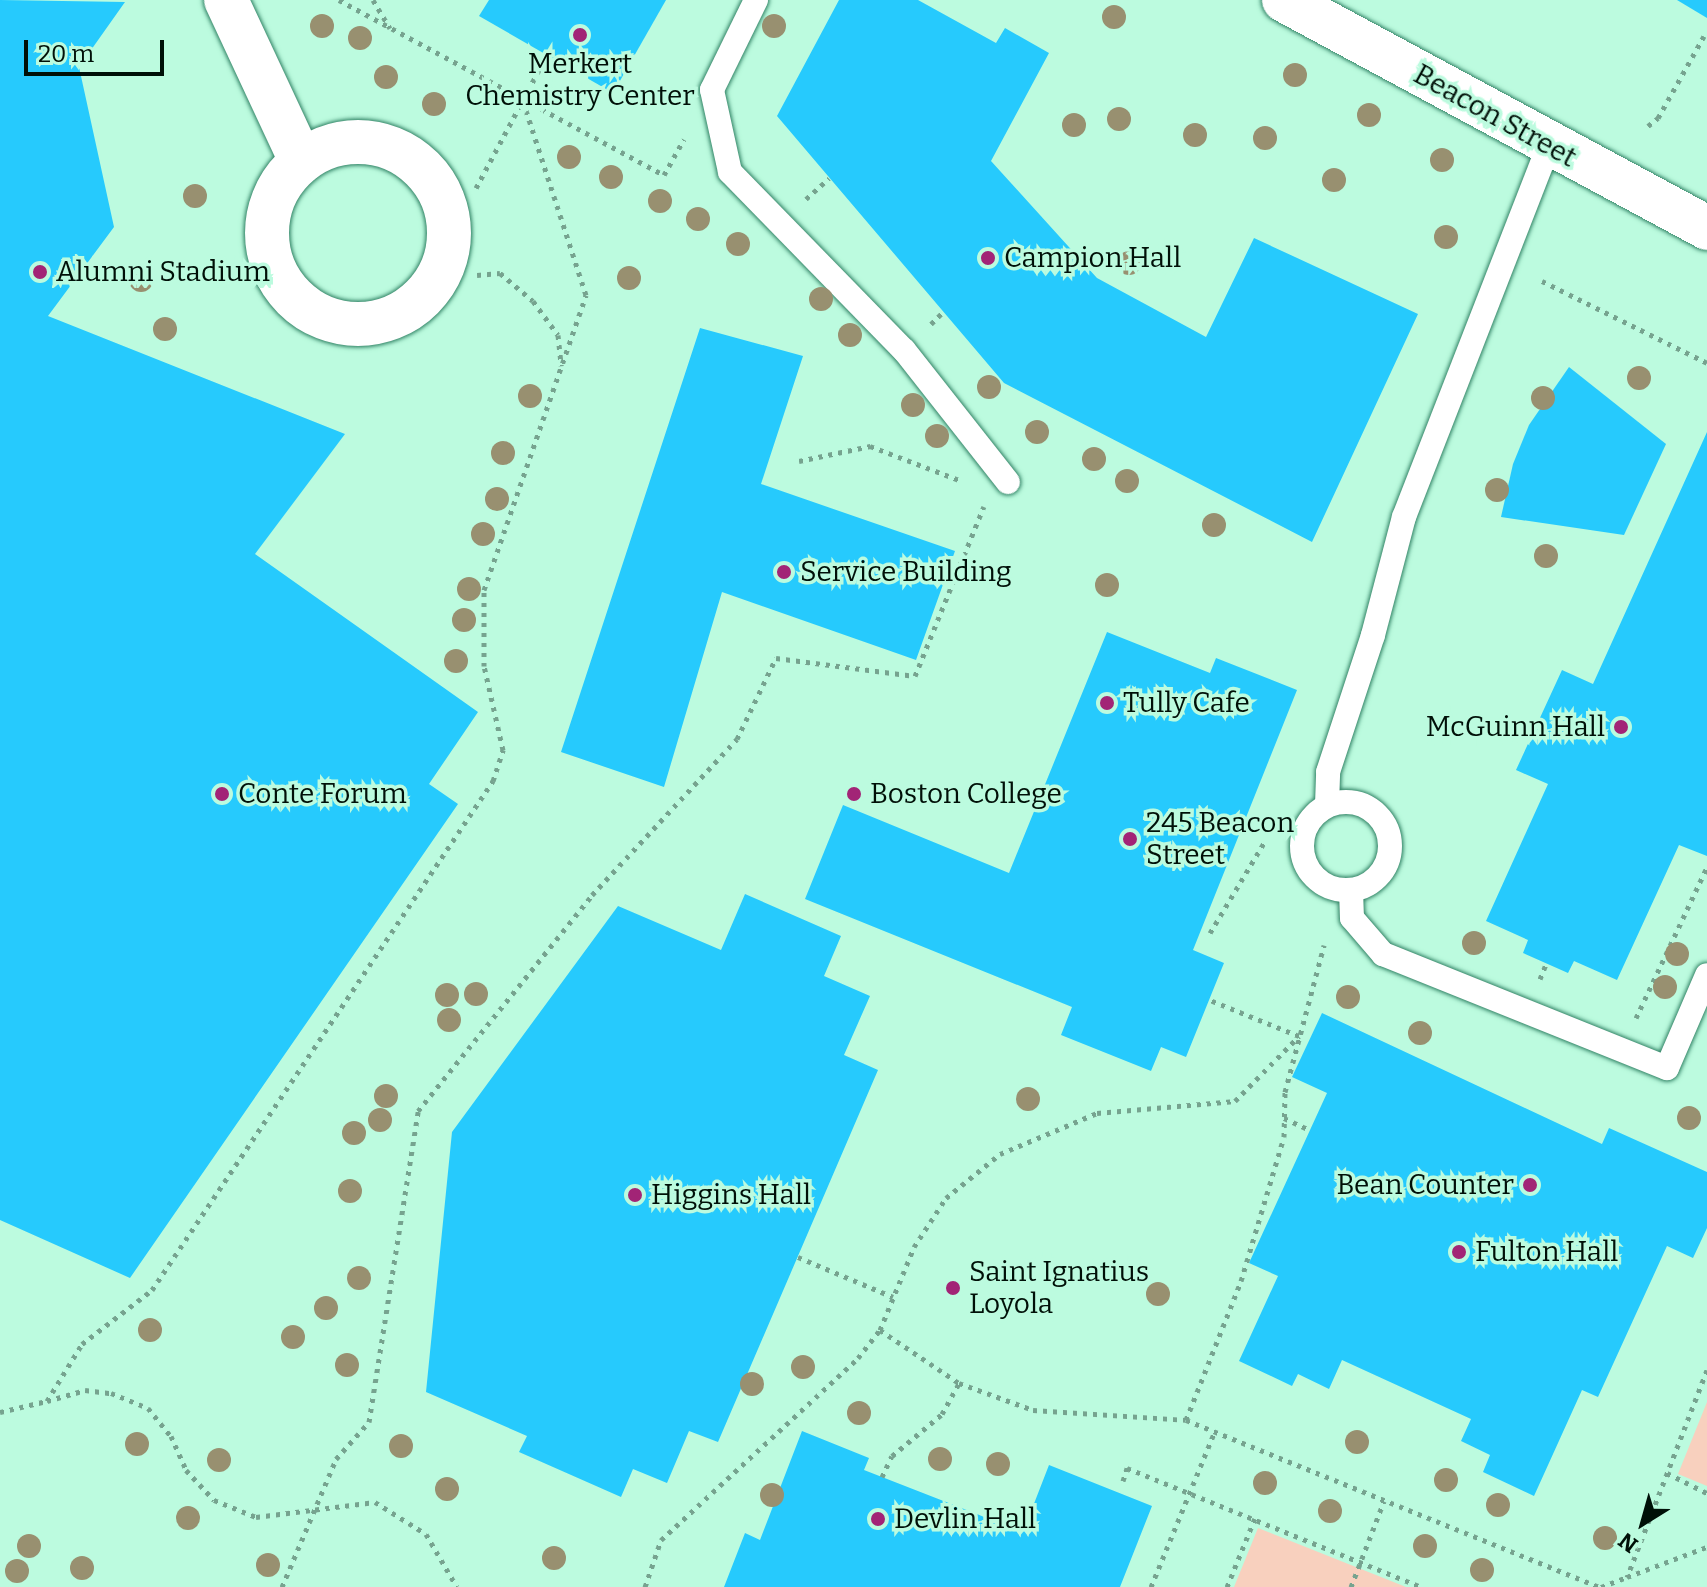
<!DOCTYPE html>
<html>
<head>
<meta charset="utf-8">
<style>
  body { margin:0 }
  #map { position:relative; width:1707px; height:1587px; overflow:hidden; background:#bcfbdf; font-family:Bitter,serif }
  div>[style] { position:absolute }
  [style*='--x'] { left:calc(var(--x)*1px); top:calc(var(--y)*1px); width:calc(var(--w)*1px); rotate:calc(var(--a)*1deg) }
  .green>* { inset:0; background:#f8d0be }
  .building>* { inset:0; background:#26cafd }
  .path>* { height:5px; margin-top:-2.5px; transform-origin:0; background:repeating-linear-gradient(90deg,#76a38f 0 4px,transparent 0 10px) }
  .roads { filter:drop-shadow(0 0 2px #318365) drop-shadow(0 0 2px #318365) }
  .service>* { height:24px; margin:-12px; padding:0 12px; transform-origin:12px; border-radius:12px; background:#fff }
  .service>.ring { margin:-12px; padding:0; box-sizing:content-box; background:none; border:24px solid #fff; border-radius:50% }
  .minor>* { height:44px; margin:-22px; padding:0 22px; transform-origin:22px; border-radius:22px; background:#fff }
  .minor>.ring { margin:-22px; padding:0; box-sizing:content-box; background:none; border:44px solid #fff; border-radius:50% }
  .primary>* { height:44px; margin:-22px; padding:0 22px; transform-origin:22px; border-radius:22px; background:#fff }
  .trees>* { width:24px; height:24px; margin:-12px; border-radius:50%; background:#989070 }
  .dots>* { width:22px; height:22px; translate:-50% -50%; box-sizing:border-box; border:4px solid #bcfbdf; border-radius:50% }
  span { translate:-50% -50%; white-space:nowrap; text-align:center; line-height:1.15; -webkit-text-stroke:7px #bcfbdf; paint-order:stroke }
  .poi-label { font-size:28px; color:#001008 }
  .left { translate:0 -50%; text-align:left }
  .right { translate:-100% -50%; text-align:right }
  .street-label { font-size:28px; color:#001008 }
  .north { position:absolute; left:1603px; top:1483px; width:80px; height:80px; -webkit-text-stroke:6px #bcfbdf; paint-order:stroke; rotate:217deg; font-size:22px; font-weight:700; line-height:32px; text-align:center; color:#001008 }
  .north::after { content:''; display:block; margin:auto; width:28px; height:36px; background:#001008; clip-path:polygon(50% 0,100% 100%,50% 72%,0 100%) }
  .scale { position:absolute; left:24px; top:40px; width:140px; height:36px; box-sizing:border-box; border:4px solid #001008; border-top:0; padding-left:10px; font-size:24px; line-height:28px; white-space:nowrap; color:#001008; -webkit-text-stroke:6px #bcfbdf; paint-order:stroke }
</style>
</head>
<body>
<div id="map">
  <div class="green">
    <i style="clip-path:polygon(1707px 1402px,1707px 1486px,1678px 1474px)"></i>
    <i style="clip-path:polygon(1258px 1528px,1406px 1587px,1234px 1587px)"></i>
  </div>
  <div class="building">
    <i style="clip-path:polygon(0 0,125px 2px,79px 67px,114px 227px,48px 316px,345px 434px,255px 554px,478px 712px,429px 784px,458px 804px,130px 1278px,0 1220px)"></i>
    <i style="clip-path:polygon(489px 0,666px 0,613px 93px,479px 16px)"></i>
    <i style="clip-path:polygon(839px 0,918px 0,996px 43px,1005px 28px,1049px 53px,991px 161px,1097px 278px,1206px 337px,1254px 238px,1418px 314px,1312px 542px,1004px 383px,777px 116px)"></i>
    <i style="clip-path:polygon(1677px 0,1707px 0,1707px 18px)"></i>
    <i style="clip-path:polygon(700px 328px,803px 356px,761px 484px,955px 551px,916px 660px,722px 592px,664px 787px,561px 752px)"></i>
    <i style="clip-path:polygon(1569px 367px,1666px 444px,1624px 535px,1501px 517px,1513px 464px,1529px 425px)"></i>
    <i style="clip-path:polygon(1707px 432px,1707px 856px,1679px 845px,1617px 980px,1574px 961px,1568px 973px,1523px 953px,1528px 940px,1486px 921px,1548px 784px,1516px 770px,1562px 670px,1593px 684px)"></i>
    <i style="clip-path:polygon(1107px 632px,1210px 673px,1216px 658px,1297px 690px,1193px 950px,1224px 963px,1186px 1057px,1161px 1047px,1151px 1071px,1061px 1035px,1072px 1007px,805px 899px,843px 805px,1009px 873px)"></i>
    <i style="clip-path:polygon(745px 894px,841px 936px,824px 976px,870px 996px,844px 1055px,878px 1070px,718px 1442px,689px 1431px,667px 1483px,633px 1469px,621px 1497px,519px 1452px,527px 1436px,426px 1392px,452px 1132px,618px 906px,721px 950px)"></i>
    <i style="clip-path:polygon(1322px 1013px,1602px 1144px,1609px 1128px,1707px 1172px,1707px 1228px,1693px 1258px,1667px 1246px,1598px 1397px,1582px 1390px,1534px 1496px,1483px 1472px,1490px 1455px,1461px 1441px,1471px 1419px,1342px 1360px,1329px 1389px,1298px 1374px,1292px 1386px,1239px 1361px,1278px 1276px,1249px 1263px,1327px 1093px,1292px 1077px)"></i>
    <i style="clip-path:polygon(802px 1431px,869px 1458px,864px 1470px,1023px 1532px,1049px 1465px,1152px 1506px,1120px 1587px,724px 1587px,745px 1533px,760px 1540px)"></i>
  </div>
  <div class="path">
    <i style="--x:339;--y:0;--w:369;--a:28.3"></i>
    <i style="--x:664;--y:175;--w:41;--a:-60.9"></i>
    <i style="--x:373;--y:0;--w:33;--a:59"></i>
    <i style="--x:1648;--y:126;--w:13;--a:-39"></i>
    <i style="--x:1658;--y:118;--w:94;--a:-60.7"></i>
    <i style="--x:476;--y:188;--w:151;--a:-61.9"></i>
    <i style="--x:806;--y:199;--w:31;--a:-42"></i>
    <i style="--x:477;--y:275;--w:23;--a:-5"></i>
    <i style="--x:500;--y:273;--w:43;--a:40.3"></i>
    <i style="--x:533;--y:301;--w:42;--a:53.7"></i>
    <i style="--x:558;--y:335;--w:31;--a:84"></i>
    <i style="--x:1542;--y:281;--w:184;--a:26.4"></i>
    <i style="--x:931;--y:324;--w:17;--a:-45"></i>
    <i style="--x:799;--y:461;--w:73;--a:-11.9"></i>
    <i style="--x:870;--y:446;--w:95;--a:20.9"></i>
    <i style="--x:1210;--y:933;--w:107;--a:-59.1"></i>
    <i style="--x:1540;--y:979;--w:16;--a:-68"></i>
    <i style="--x:1636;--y:1018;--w:167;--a:-64.8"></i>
    <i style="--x:1284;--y:1118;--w:29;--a:25"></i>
    <i style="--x:798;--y:1257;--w:103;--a:22.8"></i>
    <i style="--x:880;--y:1330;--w:95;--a:33.9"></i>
    <i style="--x:959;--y:1383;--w:79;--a:20"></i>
    <i style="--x:1033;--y:1410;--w:153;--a:3.7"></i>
    <i style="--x:1186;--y:1420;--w:446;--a:22"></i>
    <i style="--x:1707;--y:1370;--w:222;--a:111.1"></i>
    <i style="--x:1627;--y:1577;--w:85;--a:-20.6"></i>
    <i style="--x:47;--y:1401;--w:40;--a:-16"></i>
    <i style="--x:85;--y:1390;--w:26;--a:7"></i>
    <i style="--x:111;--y:1393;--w:40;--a:22"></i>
    <i style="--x:148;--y:1408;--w:36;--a:51"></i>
    <i style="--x:171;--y:1436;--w:37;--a:66"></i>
    <i style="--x:186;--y:1470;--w:41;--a:47"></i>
    <i style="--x:214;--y:1500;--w:45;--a:22"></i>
    <i style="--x:256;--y:1517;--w:120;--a:-7.2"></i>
    <i style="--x:375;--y:1502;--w:60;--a:32.1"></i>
    <i style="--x:426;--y:1534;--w:61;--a:59.7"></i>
    <i style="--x:0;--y:1412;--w:48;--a:-13.2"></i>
    <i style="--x:47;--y:1401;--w:67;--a:-58.4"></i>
    <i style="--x:82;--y:1344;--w:88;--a:-37.6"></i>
    <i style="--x:152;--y:1290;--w:613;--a:-56.18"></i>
    <i style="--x:493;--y:781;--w:33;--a:-72"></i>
    <i style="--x:503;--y:750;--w:86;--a:-102.7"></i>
    <i style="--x:484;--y:666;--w:76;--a:-90"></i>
    <i style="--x:484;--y:590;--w:312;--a:-70.9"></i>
    <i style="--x:586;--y:295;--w:207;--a:-108"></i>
    <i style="--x:1186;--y:1420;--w:149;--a:-68.4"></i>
    <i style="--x:1241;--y:1281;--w:150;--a:-73.4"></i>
    <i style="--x:1284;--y:1137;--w:45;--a:-88.7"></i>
    <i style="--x:1285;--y:1092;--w:152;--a:-75.1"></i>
    <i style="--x:1667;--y:1473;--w:45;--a:26.6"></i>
    <i style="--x:882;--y:1477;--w:23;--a:-65"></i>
    <i style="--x:892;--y:1456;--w:65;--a:-40"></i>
    <i style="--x:942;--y:1414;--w:35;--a:-61"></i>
    <i style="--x:1123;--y:1481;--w:14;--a:-73"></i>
    <i style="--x:1127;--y:1468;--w:317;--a:22"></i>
    <i style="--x:282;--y:1587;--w:139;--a:-67.1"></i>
    <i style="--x:336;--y:1459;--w:50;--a:-48.3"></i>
    <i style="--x:369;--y:1422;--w:315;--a:-81"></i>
    <i style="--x:418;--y:1111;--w:277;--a:-51.1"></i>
    <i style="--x:592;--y:895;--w:213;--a:-47.1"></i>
    <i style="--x:737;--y:739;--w:90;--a:-64.3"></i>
    <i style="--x:776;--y:658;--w:140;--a:7.4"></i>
    <i style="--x:915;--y:676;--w:183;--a:-67.9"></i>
    <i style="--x:645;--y:1587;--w:50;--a:-71.2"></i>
    <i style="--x:661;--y:1540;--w:268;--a:-42.7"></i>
    <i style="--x:858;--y:1358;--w:36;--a:-52"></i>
    <i style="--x:880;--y:1330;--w:90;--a:-67.7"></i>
    <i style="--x:914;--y:1247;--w:59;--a:-56.9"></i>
    <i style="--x:946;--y:1198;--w:70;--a:-39.2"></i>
    <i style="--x:1000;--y:1154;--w:105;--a:-22.9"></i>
    <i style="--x:1097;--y:1113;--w:139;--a:-5"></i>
    <i style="--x:1235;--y:1101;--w:91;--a:-45.4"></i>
    <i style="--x:1299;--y:1036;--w:96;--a:-158"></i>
    <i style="--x:1151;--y:1587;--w:169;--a:-67.7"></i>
    <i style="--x:1227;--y:1587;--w:74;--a:-67.9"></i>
    <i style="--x:1351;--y:1587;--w:92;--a:-69"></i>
    <i style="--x:1601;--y:1587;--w:31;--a:-21"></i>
  </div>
  <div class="roads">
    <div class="service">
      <i style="--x:756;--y:0;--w:100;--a:116.1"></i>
      <i style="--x:712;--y:90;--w:84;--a:77.6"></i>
      <i style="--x:730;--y:172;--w:249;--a:45.7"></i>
      <i style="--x:904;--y:350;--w:168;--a:51.8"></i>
      <i class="ring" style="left:1302px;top:802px;width:64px;height:64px"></i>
      <i style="--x:1327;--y:805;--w:33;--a:-88"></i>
      <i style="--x:1328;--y:772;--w:144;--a:-71.8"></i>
      <i style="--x:1373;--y:635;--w:122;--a:-75.3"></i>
      <i style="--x:1404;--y:517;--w:398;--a:-68.7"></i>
      <i style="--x:1351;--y:890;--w:28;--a:88"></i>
      <i style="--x:1352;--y:918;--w:48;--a:49.3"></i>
      <i style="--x:1383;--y:954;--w:306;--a:21.9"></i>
      <i style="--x:1667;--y:1068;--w:101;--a:-66.7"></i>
    </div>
    <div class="minor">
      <i style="--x:226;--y:0;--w:178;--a:65"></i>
      <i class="ring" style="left:267px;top:142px;width:138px;height:138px"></i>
    </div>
    <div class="primary">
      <i style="--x:1284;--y:0;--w:481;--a:28.3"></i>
    </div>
  </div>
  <div class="trees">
    <i style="left:1114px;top:17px"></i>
    <i style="left:322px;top:26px"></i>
    <i style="left:774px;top:26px"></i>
    <i style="left:360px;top:38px"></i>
    <i style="left:1295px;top:75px"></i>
    <i style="left:386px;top:77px"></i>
    <i style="left:434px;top:104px"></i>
    <i style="left:1369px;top:115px"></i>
    <i style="left:1119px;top:119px"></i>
    <i style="left:1074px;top:125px"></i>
    <i style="left:1195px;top:135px"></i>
    <i style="left:1265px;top:138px"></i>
    <i style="left:569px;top:157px"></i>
    <i style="left:1442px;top:160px"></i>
    <i style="left:611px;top:177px"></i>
    <i style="left:1334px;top:180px"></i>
    <i style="left:195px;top:196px"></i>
    <i style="left:660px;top:201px"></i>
    <i style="left:698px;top:219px"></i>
    <i style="left:1446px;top:237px"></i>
    <i style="left:738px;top:244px"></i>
    <i style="left:1129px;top:263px"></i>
    <i style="left:629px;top:278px"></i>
    <i style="left:141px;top:280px"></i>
    <i style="left:821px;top:299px"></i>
    <i style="left:165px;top:329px"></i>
    <i style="left:850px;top:335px"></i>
    <i style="left:1639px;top:378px"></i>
    <i style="left:989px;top:387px"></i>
    <i style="left:530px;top:396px"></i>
    <i style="left:1543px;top:398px"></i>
    <i style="left:913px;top:405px"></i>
    <i style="left:1037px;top:432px"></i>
    <i style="left:937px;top:436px"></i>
    <i style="left:503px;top:453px"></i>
    <i style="left:1094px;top:459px"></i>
    <i style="left:1127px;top:481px"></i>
    <i style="left:1497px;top:490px"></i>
    <i style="left:497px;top:499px"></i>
    <i style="left:1214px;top:525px"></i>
    <i style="left:483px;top:534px"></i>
    <i style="left:1546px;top:556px"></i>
    <i style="left:1107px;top:585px"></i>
    <i style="left:469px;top:589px"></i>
    <i style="left:464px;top:620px"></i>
    <i style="left:456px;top:661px"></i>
    <i style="left:1474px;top:943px"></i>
    <i style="left:1677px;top:954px"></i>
    <i style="left:1665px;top:987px"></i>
    <i style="left:476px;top:994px"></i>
    <i style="left:447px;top:995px"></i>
    <i style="left:1348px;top:997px"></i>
    <i style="left:449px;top:1020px"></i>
    <i style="left:1420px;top:1033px"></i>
    <i style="left:386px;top:1096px"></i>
    <i style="left:1028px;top:1099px"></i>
    <i style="left:1689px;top:1118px"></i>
    <i style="left:380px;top:1120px"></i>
    <i style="left:354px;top:1133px"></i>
    <i style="left:350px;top:1191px"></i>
    <i style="left:359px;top:1278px"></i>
    <i style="left:1158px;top:1294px"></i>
    <i style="left:326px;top:1308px"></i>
    <i style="left:150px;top:1330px"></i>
    <i style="left:293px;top:1337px"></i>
    <i style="left:347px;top:1365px"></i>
    <i style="left:803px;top:1367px"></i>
    <i style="left:752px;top:1384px"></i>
    <i style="left:859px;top:1413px"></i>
    <i style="left:1357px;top:1442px"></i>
    <i style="left:137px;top:1444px"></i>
    <i style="left:401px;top:1446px"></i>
    <i style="left:940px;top:1459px"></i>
    <i style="left:219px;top:1460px"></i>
    <i style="left:998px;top:1464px"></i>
    <i style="left:1446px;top:1480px"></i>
    <i style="left:1265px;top:1483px"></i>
    <i style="left:447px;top:1489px"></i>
    <i style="left:772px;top:1495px"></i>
    <i style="left:1498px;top:1505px"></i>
    <i style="left:1330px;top:1511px"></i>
    <i style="left:188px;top:1518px"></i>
    <i style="left:1605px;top:1538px"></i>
    <i style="left:29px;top:1546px"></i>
    <i style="left:1425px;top:1546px"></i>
    <i style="left:554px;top:1558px"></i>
    <i style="left:268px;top:1565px"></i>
    <i style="left:82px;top:1568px"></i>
    <i style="left:1482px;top:1570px"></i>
    <i style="left:17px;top:1571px"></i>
  </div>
  <div class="dots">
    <i style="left:580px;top:35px;background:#a22476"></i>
    <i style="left:988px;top:258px;background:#a22476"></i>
    <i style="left:40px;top:272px;background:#a22476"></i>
    <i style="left:784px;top:572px;background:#a22476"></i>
    <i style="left:1107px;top:703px;background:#a22476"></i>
    <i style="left:1621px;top:727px;background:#a22476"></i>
    <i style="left:222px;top:794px;background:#a22476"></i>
    <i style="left:854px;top:794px;background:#a22476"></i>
    <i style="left:1130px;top:839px;background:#a22476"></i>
    <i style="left:1530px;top:1185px;background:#a22476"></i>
    <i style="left:635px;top:1195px;background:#a22476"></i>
    <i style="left:1459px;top:1252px;background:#a22476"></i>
    <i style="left:953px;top:1288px;background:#a22476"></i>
    <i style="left:878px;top:1519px;background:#a22476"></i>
  </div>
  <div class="poi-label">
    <span style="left:580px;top:80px">Merkert<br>Chemistry Center</span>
    <span class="left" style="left:1004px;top:258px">Campion Hall</span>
    <span class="left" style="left:56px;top:272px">Alumni Stadium</span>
    <span class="left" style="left:800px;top:572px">Service Building</span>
    <span class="left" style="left:1123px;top:703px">Tully Cafe</span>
    <span class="right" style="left:1605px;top:727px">McGuinn Hall</span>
    <span class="left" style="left:238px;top:794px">Conte Forum</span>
    <span class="left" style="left:870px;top:794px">Boston College</span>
    <span class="left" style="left:1146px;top:839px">245 Beacon<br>Street</span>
    <span class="right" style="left:1514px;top:1185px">Bean Counter</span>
    <span class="left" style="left:651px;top:1195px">Higgins Hall</span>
    <span class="left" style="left:1475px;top:1252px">Fulton Hall</span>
    <span class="left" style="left:969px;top:1288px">Saint Ignatius<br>Loyola</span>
    <span class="left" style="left:894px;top:1519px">Devlin Hall</span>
  </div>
  <div class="street-label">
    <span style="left:1495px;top:116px;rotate:29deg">Beacon Street</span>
  </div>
  <div class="north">N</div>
  <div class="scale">20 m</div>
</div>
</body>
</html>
